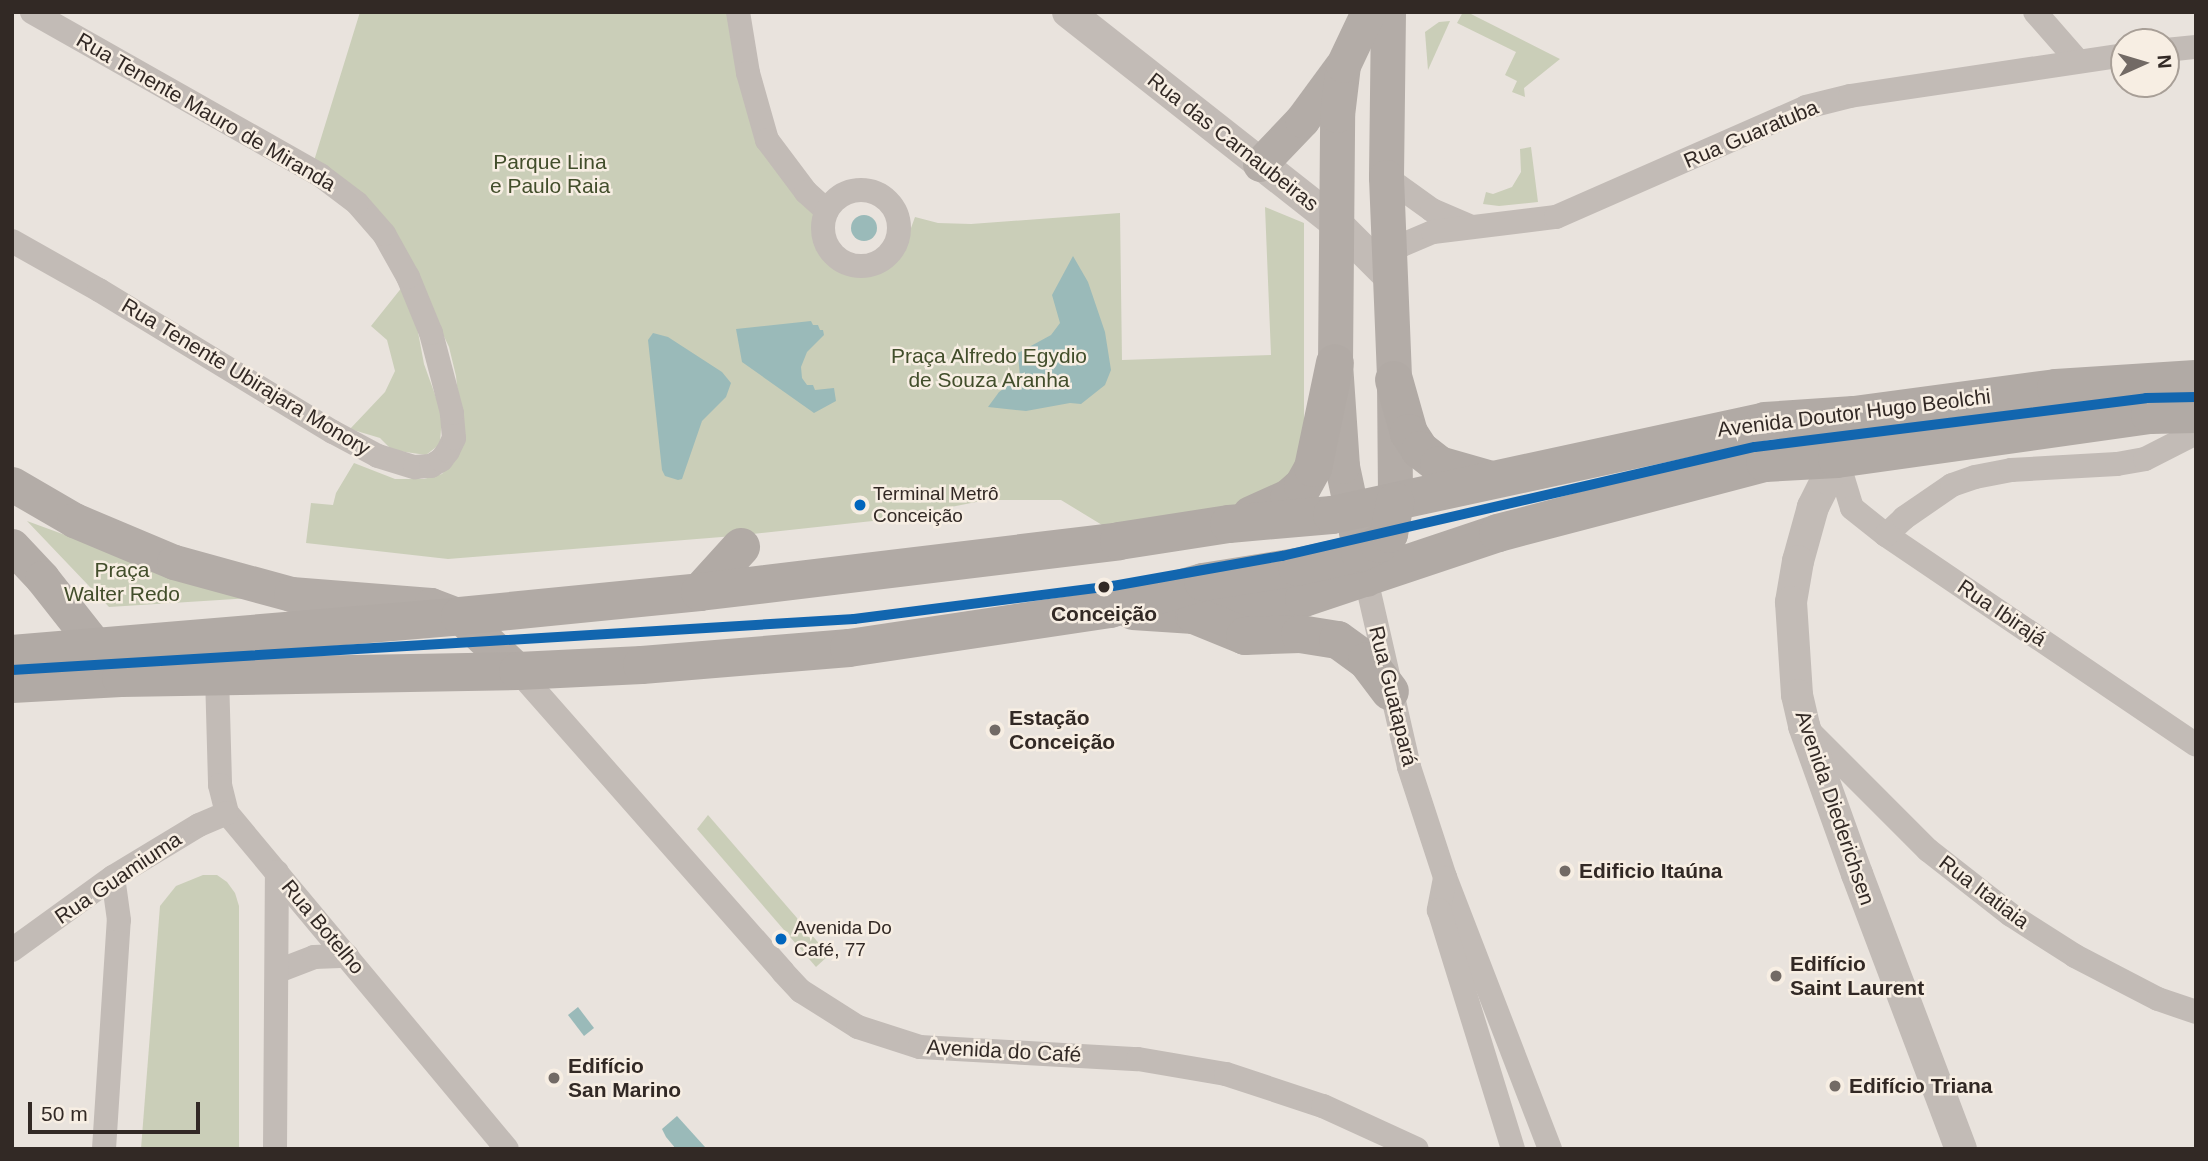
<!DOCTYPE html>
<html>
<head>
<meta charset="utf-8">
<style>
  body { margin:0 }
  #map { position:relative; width:2208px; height:1161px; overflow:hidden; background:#e9e3dd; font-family:Arial,sans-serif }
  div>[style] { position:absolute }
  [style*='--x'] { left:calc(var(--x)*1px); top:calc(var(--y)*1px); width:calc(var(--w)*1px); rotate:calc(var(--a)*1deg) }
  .green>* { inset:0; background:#caceb8 }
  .water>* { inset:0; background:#9abab9 }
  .round { border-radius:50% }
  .minor>* { height:24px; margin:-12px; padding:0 12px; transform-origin:12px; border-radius:12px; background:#c2bbb6 }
  .minor>.ring { margin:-12px; padding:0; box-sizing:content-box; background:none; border:24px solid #c2bbb6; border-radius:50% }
  .tertiary>* { height:32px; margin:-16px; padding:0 16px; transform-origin:16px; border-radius:16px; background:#c2bbb6 }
  .secondary>* { height:35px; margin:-17.5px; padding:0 17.5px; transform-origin:17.5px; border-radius:17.5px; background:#b3aca7 }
  .primary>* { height:38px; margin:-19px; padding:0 19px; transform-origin:19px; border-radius:19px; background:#b1aaa5 }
  .metro-1>* { height:10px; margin:-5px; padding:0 5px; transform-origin:5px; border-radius:5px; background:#1266af }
  .dots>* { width:19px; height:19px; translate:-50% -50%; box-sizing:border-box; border:4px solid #f7eee3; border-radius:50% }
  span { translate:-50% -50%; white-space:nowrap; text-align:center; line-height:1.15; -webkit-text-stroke:5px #f7eee3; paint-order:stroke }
  .bus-label { font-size:19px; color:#322925 }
  .left { translate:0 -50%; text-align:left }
  .street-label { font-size:21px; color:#322925 }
  .park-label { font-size:21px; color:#424e2b }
  .stop-label { font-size:21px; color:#322925; font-weight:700 }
  .poi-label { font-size:21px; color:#322925; font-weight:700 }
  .frame { position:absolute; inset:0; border:14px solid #322925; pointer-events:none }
  .north { position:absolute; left:2110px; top:28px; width:70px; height:70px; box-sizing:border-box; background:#f7eee3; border:2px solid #a89f97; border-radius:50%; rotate:86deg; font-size:19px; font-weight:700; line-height:28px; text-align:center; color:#322925 }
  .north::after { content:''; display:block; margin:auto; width:24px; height:32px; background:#726a65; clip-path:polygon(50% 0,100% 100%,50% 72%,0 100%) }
  .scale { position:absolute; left:28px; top:1102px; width:172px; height:32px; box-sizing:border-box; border:4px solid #322925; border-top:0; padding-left:9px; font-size:21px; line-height:24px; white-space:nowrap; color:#322925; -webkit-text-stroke:5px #f7eee3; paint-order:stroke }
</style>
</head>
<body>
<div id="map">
  <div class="green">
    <i style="clip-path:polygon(360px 12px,734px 12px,744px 75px,821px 211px,819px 239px,832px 260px,857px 270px,870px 269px,887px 262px,911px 228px,915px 217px,938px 223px,971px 224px,1120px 213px,1122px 360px,1271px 355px,1265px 207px,1304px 223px,1304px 464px,1278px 498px,1107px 528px,1061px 500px,986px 500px,891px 519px,734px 536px,448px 559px,306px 543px,311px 503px,333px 505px,336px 493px,354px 463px,395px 479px,424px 479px,442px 474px,463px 445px,456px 376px,449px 347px,406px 256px,313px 164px)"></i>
    <i style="clip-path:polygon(1463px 12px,1467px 12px,1560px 59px,1524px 88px,1525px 97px,1512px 92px,1517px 81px,1505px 75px,1516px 52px,1457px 23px)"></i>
    <i style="clip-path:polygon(1450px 21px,1428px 70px,1425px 32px,1439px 22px)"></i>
    <i style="clip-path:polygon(1531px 147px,1538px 202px,1499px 206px,1483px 204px,1486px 192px,1493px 194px,1512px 187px,1521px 172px,1520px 149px)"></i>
    <i style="clip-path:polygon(403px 286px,415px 316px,424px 364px,442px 414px,440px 444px,426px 455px,392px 450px,380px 438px,350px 429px,385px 392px,395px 371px,387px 340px,371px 326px)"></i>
    <i style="clip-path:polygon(27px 521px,169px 573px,251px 598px,109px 607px)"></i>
    <i style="clip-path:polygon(708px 815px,829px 955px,816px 967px,697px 829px)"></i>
    <i style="clip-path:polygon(203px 875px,217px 875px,227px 882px,235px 893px,239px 906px,239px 1149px,141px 1149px,160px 906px,176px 886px)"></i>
  </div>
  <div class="water">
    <i class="round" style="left:851px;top:215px;width:26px;height:26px"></i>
    <i style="clip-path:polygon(1073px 256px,1088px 282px,1105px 332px,1111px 370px,1105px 385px,1081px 404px,1070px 403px,1026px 411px,988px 407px,999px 392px,1020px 377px,1018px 353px,1051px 335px,1060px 323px,1052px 295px)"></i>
    <i style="clip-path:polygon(811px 321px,813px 325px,818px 325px,820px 330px,823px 330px,824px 335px,807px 352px,801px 367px,802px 378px,807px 385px,813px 385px,815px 390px,834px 388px,836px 401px,814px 413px,742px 362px,736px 329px)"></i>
    <i style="clip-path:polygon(653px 333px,668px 337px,722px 372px,731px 383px,726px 397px,702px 421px,682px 479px,678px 480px,665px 476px,662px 470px,648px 340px)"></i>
    <i style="clip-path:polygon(578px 1007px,594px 1028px,584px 1036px,568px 1015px)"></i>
    <i style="clip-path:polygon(677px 1116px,705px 1147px,703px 1149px,676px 1149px,666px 1137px,662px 1129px)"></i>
  </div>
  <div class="minor">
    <i style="--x:738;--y:12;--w:62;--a:80.7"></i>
    <i style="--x:748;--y:73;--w:70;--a:74.2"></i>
    <i style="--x:767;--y:140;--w:65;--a:53.1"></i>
    <i style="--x:806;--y:192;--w:28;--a:42"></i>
    <i style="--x:2035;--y:12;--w:64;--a:48.8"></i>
    <i style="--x:2166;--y:50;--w:30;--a:-6"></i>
    <i style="--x:1386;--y:177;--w:57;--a:35.7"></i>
    <i style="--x:1432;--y:210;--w:40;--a:23.4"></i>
    <i class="ring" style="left:823px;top:190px;width:52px;height:52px"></i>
    <i style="--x:12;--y:241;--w:100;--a:29.4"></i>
    <i style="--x:99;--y:290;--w:274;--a:31.3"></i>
    <i style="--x:333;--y:432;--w:51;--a:28.1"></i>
    <i style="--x:378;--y:456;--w:39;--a:17"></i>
    <i style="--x:415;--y:467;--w:16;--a:-4"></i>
    <i style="--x:431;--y:466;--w:12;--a:-31"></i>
    <i style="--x:441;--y:460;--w:11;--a:-52"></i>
    <i style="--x:448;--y:451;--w:14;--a:-65"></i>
    <i style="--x:454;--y:438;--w:25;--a:-95"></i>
    <i style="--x:452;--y:413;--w:83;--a:-104.7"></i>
    <i style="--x:431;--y:333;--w:61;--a:-112.3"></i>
    <i style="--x:408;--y:277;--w:49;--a:-119.2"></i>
    <i style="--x:384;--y:234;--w:41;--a:-131.1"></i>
    <i style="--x:357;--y:203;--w:46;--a:-142.9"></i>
    <i style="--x:320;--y:175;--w:331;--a:-150.5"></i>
    <i style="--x:1390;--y:253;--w:14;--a:-34"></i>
    <i style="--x:1402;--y:245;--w:34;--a:-23"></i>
    <i style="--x:1433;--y:232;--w:124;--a:-7"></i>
    <i style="--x:1556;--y:217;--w:273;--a:-23.7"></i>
    <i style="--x:1806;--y:107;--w:45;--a:-14"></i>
    <i style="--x:1850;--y:96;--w:277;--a:-8.5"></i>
    <i style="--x:1837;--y:459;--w:51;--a:73"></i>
    <i style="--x:1852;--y:508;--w:43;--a:38.5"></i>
    <i style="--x:1886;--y:535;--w:374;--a:34.1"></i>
    <i style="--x:1886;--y:535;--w:25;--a:-43"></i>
    <i style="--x:1904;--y:518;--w:58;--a:-34.5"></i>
    <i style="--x:1952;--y:485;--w:24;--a:-19"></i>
    <i style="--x:1975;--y:477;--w:37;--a:-11"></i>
    <i style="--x:2011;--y:470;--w:106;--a:-3.2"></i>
    <i style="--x:2117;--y:464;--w:28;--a:-10"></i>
    <i style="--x:2145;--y:459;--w:55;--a:-27"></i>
    <i style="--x:1366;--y:579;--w:193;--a:77.1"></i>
    <i style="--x:1409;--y:767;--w:116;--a:71.9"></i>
    <i style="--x:1445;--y:877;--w:292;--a:68.9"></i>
    <i style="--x:518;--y:671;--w:401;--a:48.6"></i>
    <i style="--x:783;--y:972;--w:26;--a:47"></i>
    <i style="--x:801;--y:991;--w:67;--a:32.3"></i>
    <i style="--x:858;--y:1027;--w:65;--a:17.9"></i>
    <i style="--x:920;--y:1047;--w:218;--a:3.2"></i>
    <i style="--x:1138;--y:1059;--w:89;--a:9.7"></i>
    <i style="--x:1226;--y:1074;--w:102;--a:18.3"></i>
    <i style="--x:1323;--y:1106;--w:103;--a:24.6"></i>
    <i style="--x:217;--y:675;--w:110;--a:88.4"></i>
    <i style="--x:220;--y:785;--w:29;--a:76"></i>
    <i style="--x:227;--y:813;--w:437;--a:50.2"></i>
    <i style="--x:1807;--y:729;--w:171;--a:45"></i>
    <i style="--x:1928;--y:850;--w:105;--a:38.1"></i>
    <i style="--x:2011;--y:915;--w:76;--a:32.6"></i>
    <i style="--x:2075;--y:956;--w:93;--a:27.4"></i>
    <i style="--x:2158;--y:999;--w:40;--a:18.9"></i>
    <i style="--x:1445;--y:878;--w:33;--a:101"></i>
    <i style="--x:1439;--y:910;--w:250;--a:72.8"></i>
    <i style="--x:12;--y:950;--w:125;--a:-35.9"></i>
    <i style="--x:113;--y:877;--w:100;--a:-31.2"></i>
    <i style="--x:199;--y:825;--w:30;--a:-23"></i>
    <i style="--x:278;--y:971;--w:39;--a:-21"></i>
    <i style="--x:314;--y:957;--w:33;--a:-2"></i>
    <i style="--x:104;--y:1149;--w:229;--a:-86.3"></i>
    <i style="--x:119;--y:920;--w:43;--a:-97.9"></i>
    <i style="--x:275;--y:1149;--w:277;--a:-89.6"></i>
  </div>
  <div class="tertiary">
    <i style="--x:1068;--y:12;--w:341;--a:38.2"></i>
    <i style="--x:1336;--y:223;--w:78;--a:45"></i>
    <i style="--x:1837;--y:459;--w:54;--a:116.6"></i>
    <i style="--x:1813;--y:507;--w:56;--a:105.5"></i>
    <i style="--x:1798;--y:561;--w:42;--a:99.7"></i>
    <i style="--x:1791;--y:602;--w:93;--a:86.3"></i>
    <i style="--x:1797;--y:695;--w:32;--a:77"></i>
    <i style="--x:1804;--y:726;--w:157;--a:70.3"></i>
    <i style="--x:1857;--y:874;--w:294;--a:69.3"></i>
  </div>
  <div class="secondary">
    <i style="--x:1388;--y:12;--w:165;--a:90.7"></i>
    <i style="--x:1386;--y:177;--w:203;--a:87.7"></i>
    <i style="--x:1394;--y:380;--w:122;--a:89.5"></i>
    <i style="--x:1260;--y:164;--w:61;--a:-46.3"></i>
    <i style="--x:1302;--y:120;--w:66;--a:-53.7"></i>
    <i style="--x:12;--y:484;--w:72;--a:30.1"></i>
    <i style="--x:74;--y:520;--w:108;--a:22.8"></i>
    <i style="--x:174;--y:562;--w:121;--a:15.3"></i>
    <i style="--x:291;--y:594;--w:140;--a:4.5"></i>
    <i style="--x:431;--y:605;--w:31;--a:21"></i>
    <i style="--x:460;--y:616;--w:80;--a:43.5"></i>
    <i style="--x:12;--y:546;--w:44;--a:46.8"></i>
    <i style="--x:42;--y:578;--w:113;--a:51.8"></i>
    <i style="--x:1366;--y:579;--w:116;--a:-102"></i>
    <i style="--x:1342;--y:466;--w:103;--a:-93.9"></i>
    <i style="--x:1335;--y:363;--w:248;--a:-89.5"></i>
    <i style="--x:1337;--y:115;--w:50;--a:-83.2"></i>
    <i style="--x:1343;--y:65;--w:59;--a:-64.7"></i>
  </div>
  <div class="primary">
    <i style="--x:1394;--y:380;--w:55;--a:74.2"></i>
    <i style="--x:1409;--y:433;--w:20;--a:57"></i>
    <i style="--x:1420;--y:450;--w:24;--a:38"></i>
    <i style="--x:1439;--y:465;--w:51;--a:15.9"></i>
    <i style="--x:1251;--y:515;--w:42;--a:-24.1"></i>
    <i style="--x:1289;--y:498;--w:18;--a:-41"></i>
    <i style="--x:1303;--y:486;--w:21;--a:-61"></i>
    <i style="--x:1313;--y:468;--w:107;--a:-78.2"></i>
    <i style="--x:700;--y:592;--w:61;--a:-47.7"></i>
    <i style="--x:1133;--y:611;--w:61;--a:3.8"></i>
    <i style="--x:1194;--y:615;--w:111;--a:-8.8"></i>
    <i style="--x:1304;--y:598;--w:205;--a:-18.5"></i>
    <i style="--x:1498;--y:533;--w:276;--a:-14.7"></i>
    <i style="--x:1765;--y:463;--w:72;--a:-3.2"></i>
    <i style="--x:1837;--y:459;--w:316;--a:-8"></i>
    <i style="--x:2150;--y:415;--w:46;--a:-1.2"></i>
    <i style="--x:1196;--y:616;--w:53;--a:22.2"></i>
    <i style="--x:1245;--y:636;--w:55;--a:-2.1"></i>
    <i style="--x:1300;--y:634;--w:38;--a:9"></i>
    <i style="--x:1338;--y:640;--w:36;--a:36"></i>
    <i style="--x:1367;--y:661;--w:38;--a:53"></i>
    <i style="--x:12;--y:654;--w:450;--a:-4.8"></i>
    <i style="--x:460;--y:616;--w:241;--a:-5.7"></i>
    <i style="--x:700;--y:592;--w:422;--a:-6.9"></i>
    <i style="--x:1119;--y:541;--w:111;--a:-8.8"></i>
    <i style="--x:1229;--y:524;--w:103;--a:-5"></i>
    <i style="--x:1332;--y:515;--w:443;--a:-12.2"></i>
    <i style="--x:1765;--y:421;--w:89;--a:-3.9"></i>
    <i style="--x:1854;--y:415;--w:204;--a:-7.6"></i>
    <i style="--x:2056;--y:388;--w:140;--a:-3.7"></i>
    <i style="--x:12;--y:684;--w:109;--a:-3.2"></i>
    <i style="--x:121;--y:678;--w:397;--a:-1"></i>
    <i style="--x:518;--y:671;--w:124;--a:-2.8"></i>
    <i style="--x:642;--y:665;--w:208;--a:-4.7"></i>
    <i style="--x:849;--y:648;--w:264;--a:-8.5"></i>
    <i style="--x:1110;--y:609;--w:97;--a:-16.2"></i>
    <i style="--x:1203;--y:582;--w:95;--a:-9.1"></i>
    <i style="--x:1297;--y:567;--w:65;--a:-12.5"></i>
    <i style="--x:1360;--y:553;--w:21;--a:-25"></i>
    <i style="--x:1379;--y:544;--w:14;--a:-45"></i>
    <i style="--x:1389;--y:534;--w:33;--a:-79"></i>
  </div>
  <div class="metro-1">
    <i style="--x:12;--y:670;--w:844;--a:-3.47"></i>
    <i style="--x:854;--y:619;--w:261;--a:-7.3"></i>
    <i style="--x:1113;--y:586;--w:172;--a:-10.1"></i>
    <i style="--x:1282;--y:556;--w:485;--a:-13"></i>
    <i style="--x:1755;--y:447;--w:394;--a:-7.1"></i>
    <i style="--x:2146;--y:398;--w:50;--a:-1.1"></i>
  </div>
  <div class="dots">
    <i style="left:860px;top:505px;background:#0065bd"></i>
    <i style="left:1104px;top:587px;background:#322925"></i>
    <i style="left:995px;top:730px;background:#726a65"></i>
    <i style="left:1565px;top:871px;background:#726a65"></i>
    <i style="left:781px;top:939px;background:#0065bd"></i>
    <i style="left:1776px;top:976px;background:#726a65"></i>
    <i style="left:554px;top:1078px;background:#726a65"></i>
    <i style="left:1835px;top:1086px;background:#726a65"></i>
  </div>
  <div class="bus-label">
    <span class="left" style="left:873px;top:505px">Terminal Metrô<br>Conceição</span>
    <span class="left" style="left:794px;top:939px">Avenida Do<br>Café, 77</span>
  </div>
  <div class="street-label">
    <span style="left:206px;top:112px;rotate:30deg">Rua Tenente Mauro de Miranda</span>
    <span style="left:1751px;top:134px;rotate:-23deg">Rua Guaratuba</span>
    <span style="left:1233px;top:142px;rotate:38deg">Rua das Carnaubeiras</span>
    <span style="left:246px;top:377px;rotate:31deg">Rua Tenente Ubirajara Monory</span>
    <span style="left:1854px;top:413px;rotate:-7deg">Avenida Doutor Hugo Beolchi</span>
    <span style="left:2002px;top:613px;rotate:34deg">Rua Ibirajá</span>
    <span style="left:1393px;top:696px;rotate:76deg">Rua Guatapará</span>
    <span style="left:1835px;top:808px;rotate:71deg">Avenida Diederichsen</span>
    <span style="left:118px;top:878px;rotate:-34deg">Rua Guamiuma</span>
    <span style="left:1984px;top:892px;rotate:37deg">Rua Itatiaia</span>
    <span style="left:323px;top:927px;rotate:50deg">Rua Botelho</span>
    <span style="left:1004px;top:1051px;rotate:3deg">Avenida do Café</span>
  </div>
  <div class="park-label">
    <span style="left:550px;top:174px">Parque Lina<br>e Paulo Raia</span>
    <span style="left:989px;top:368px">Praça Alfredo Egydio<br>de Souza Aranha</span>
    <span style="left:122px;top:582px">Praça<br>Walter Redo</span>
  </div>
  <div class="stop-label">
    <span style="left:1104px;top:614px">Conceição</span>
  </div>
  <div class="poi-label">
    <span class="left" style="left:1009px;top:730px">Estação<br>Conceição</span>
    <span class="left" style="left:1579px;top:871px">Edificio Itaúna</span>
    <span class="left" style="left:1790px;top:976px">Edifício<br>Saint Laurent</span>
    <span class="left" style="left:568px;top:1078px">Edifício<br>San Marino</span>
    <span class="left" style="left:1849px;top:1086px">Edifício Triana</span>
  </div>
  <div class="frame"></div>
  <div class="north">N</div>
  <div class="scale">50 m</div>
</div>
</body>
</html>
